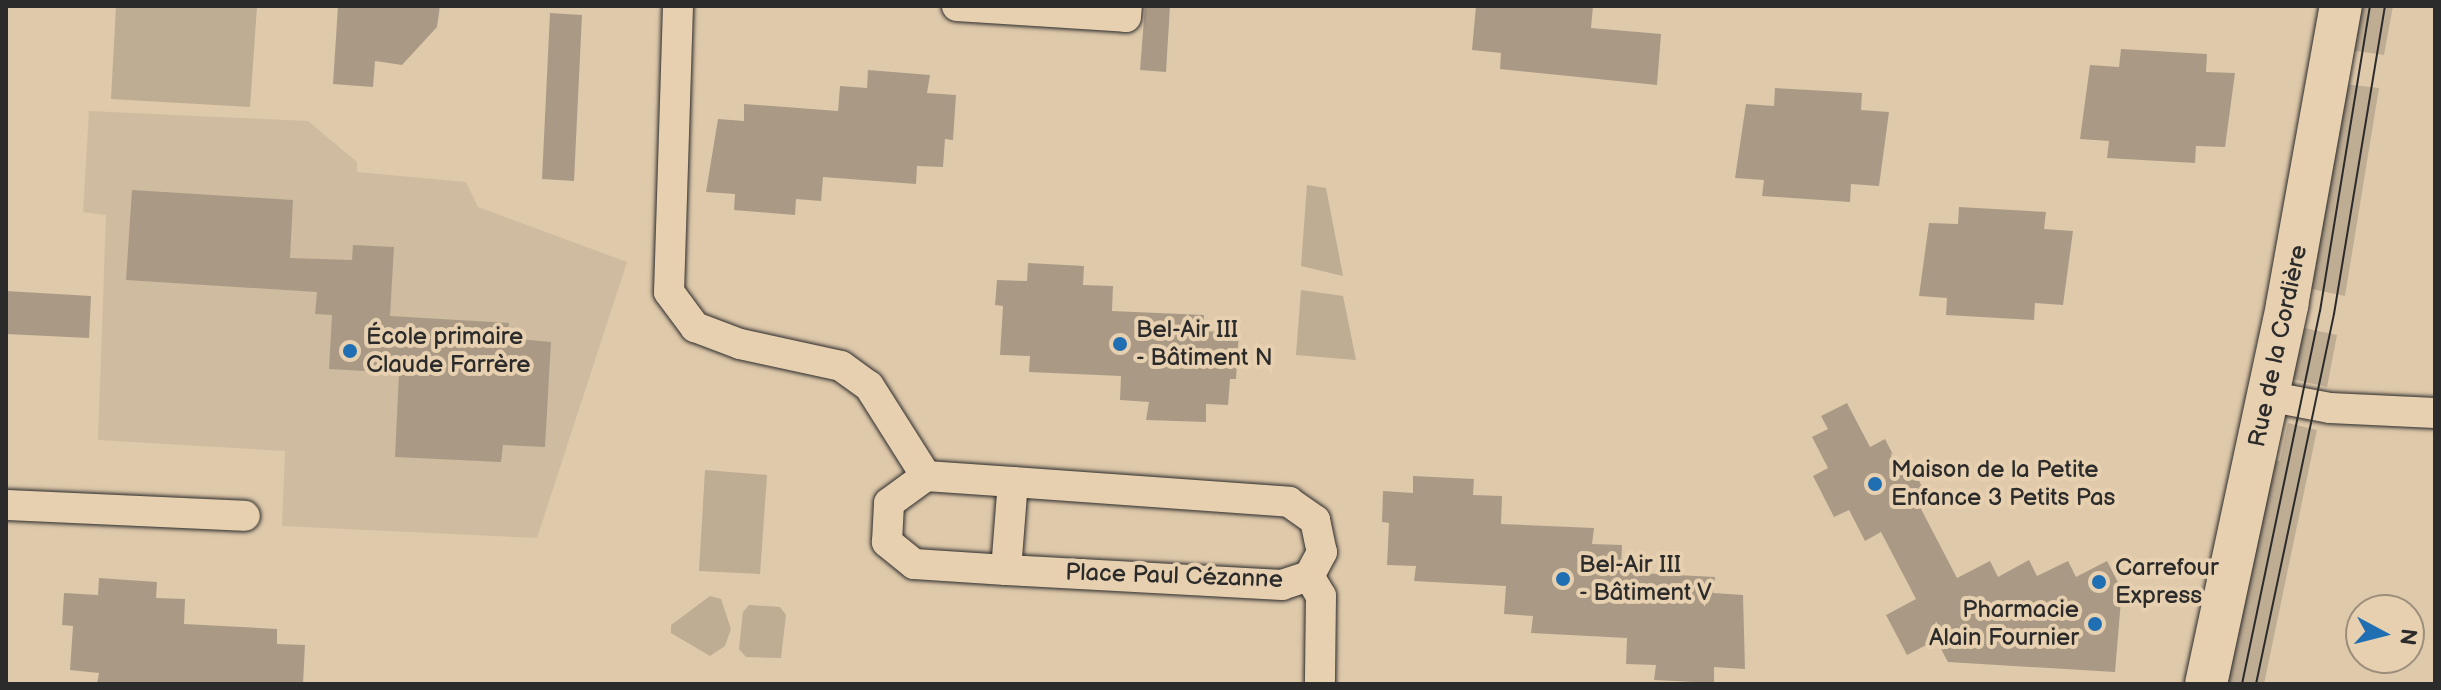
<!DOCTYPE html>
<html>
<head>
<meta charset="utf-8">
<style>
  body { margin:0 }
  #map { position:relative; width:2441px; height:690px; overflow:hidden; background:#dfc9ab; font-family:"Balsamiq Sans",sans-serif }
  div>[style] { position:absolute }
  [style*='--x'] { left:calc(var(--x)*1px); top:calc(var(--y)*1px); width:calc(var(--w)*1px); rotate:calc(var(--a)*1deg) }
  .built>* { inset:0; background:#cfbba0 }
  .green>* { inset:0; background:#beac93 }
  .building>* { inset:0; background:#aa9a85 }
  .roads { filter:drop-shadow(0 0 2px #2b2b2b) drop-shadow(0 0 2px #2b2b2b) }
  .street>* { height:30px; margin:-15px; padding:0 15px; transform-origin:15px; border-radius:15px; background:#e7d0b0 }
  .secondary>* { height:42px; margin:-21px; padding:0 21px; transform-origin:21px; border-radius:21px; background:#e7d0b0 }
  .tram>* { height:2px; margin:-1px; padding:0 1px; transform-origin:1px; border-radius:1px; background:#2b2b2b }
  .dots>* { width:22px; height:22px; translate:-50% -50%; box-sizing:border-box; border:4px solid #e7d0b0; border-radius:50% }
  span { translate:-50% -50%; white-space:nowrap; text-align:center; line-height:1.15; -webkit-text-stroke:8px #e7d0b0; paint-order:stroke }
  .poi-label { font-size:24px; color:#2b2b2b }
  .left { translate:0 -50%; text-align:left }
  .right { translate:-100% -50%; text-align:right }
  .street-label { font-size:24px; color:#2b2b2b }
  .frame { position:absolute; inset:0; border:8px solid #2b2b2b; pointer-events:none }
  .north { position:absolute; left:2345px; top:594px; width:80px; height:80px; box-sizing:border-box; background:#e7d0b0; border:2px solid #9c8e7b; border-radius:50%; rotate:97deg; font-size:22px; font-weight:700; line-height:32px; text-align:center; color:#2b2b2b }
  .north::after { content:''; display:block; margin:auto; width:28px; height:36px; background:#1f6fb2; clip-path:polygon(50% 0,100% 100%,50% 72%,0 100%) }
</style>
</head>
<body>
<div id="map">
  <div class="built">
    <i style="clip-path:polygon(89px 111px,308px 121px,357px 162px,357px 172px,466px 182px,478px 207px,627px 262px,537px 538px,282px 526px,285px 451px,98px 440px,106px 215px,83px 212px)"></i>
  </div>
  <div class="green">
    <i style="clip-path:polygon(116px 6px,257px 6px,250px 107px,111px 99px)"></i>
    <i style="clip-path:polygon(2356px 6px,2393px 6px,2384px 55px,2350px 50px)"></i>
    <i style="clip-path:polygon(2345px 84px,2379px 88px,2345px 296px,2307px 288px)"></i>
    <i style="clip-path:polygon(1307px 185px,1326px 188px,1343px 276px,1301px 266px)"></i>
    <i style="clip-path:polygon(1301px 290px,1343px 296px,1356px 360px,1296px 355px)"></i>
    <i style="clip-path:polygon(2299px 327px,2337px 335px,2327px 387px,2288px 378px)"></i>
    <i style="clip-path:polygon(2288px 423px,2317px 430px,2264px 684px,2223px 684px,2270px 459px,2280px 461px)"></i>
    <i style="clip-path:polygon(705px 470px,767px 475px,760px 574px,699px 571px)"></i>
    <i style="clip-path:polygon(710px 596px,721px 599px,731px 629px,725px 646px,710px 656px,671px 633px,671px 625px)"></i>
    <i style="clip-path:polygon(749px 605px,780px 607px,786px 615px,781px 658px,746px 657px,739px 649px,743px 612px)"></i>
  </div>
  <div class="building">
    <i style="clip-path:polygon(338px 6px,440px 6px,437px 27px,402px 65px,375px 61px,373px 87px,333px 84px)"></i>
    <i style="clip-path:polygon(1145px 6px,1170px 6px,1166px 72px,1140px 70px)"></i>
    <i style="clip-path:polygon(1476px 6px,1593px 6px,1591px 28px,1661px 34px,1657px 85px,1500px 69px,1501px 53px,1472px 50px)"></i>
    <i style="clip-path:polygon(550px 13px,582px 15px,574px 181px,542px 179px)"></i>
    <i style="clip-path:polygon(2121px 49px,2207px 54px,2206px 72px,2235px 73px,2225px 147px,2196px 146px,2195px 163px,2107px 158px,2109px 141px,2080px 139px,2090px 65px,2119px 67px)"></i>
    <i style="clip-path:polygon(868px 70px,930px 75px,927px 93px,956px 95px,953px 140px,945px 139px,943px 167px,917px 166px,916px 184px,823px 177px,821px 201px,796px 199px,795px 215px,734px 210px,735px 194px,706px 192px,718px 119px,744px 121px,744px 104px,838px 111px,840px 86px,867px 88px)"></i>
    <i style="clip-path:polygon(1775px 88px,1862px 93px,1861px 110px,1889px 112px,1879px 186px,1851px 184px,1850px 202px,1762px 196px,1764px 180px,1735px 178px,1746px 104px,1774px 106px)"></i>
    <i style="clip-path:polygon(132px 190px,293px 200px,290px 258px,352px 260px,353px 245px,394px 247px,390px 316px,509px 323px,508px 338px,551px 342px,545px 447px,503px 445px,501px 462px,395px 457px,399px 373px,329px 369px,332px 315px,315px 314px,317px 292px,126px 280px)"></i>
    <i style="clip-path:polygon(1959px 207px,2046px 212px,2044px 229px,2073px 231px,2063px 305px,2035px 303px,2034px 320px,1946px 315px,1947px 298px,1919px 296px,1929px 223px,1958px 224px)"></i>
    <i style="clip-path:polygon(1028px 263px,1084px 266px,1083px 285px,1113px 286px,1112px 311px,1204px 315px,1203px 331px,1239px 333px,1236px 379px,1230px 379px,1228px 405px,1206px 404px,1206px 422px,1146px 420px,1149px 402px,1120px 400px,1121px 376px,1029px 372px,1030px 356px,1000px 355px,1003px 306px,995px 305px,997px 280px,1027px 281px)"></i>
    <i style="clip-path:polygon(6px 291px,91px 296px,89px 338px,6px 334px)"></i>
    <i style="clip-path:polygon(1847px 403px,1870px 447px,1885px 439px,1904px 476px,1914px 471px,1930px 502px,1920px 507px,1957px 578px,1990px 561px,1998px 577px,2029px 560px,2037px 576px,2068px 561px,2076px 577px,2107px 561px,2126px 598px,2121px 600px,2115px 672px,1948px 662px,1936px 640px,1907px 655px,1886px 615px,1916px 599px,1881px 532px,1865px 541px,1849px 510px,1834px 517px,1813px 476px,1828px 468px,1812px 437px,1828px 429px,1821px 416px)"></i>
    <i style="clip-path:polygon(1413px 476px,1474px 479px,1473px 495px,1502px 496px,1501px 524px,1594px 528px,1592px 544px,1622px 545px,1621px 572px,1715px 577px,1713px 593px,1743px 595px,1745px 669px,1714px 667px,1714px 683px,1654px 680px,1656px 665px,1626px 664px,1627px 638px,1531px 633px,1533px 616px,1504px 614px,1506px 586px,1414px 581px,1416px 566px,1387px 565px,1389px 523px,1382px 522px,1383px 491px,1413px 493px)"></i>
    <i style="clip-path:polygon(99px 578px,157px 582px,156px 598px,185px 599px,184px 624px,277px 629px,277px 644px,305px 645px,303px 684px,97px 684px,99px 673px,70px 670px,73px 626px,62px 625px,64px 593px,98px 595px)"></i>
  </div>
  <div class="roads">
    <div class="street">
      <i style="--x:678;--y:6;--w:286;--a:91.8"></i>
      <i style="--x:669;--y:292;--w:44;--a:53.4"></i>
      <i style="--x:695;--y:327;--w:48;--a:20.7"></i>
      <i style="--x:740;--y:344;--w:103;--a:12.3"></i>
      <i style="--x:841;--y:366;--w:34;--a:36"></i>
      <i style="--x:869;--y:386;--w:107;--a:57.7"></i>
      <i style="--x:957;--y:6;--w:169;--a:3.7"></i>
      <i style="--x:1126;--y:17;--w:11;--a:-85"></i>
      <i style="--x:2267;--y:396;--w:64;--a:10.8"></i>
      <i style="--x:2330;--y:408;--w:105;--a:2.7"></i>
      <i style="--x:1013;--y:482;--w:277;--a:4.1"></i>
      <i style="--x:1289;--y:502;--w:32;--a:35"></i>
      <i style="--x:1315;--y:520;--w:33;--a:78"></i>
      <i style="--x:1322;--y:552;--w:27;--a:118"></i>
      <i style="--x:1309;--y:576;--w:28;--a:162"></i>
      <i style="--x:1282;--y:585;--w:276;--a:-176.9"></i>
      <i style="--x:1006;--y:570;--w:88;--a:-85.5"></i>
      <i style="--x:6;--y:505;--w:239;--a:2.6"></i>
      <i style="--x:1006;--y:570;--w:92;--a:-176.3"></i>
      <i style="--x:914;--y:564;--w:35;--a:-141"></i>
      <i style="--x:887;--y:542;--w:39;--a:-87"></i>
      <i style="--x:889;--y:503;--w:46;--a:-36.1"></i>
      <i style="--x:926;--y:476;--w:87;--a:3.9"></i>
      <i style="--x:1309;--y:576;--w:23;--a:59"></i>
      <i style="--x:1321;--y:596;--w:88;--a:90.7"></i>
    </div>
    <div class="secondary">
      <i style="--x:2206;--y:684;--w:388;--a:-77.9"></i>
      <i style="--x:2287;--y:305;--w:304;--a:-79.8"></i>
    </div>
  </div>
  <div class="tram">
    <i style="--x:2242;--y:684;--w:381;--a:-78.2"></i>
    <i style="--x:2320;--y:311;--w:309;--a:-80.7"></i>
    <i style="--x:2256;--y:684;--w:378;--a:-78.1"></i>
    <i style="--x:2334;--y:314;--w:312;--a:-80.6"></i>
  </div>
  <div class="dots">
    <i style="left:1120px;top:344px;background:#1f6fb2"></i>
    <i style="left:350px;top:351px;background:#1f6fb2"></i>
    <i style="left:1875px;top:484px;background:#1f6fb2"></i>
    <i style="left:1563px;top:579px;background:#1f6fb2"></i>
    <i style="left:2099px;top:582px;background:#1f6fb2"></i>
    <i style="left:2095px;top:624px;background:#1f6fb2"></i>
  </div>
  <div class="poi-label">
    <span class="left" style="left:1136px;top:344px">Bel-Air III<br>- Bâtiment N</span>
    <span class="left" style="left:366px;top:351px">École primaire<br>Claude Farrère</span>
    <span class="left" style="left:1891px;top:484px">Maison de la Petite<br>Enfance 3 Petits Pas</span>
    <span class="left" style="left:1579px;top:579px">Bel-Air III<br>- Bâtiment V</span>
    <span class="left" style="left:2115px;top:582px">Carrefour<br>Express</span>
    <span class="right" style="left:2079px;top:624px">Pharmacie<br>Alain Fournier</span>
  </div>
  <div class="street-label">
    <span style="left:2278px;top:346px;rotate:-78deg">Rue de la Cordière</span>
    <span style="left:1174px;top:576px;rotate:2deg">Place Paul Cézanne</span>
  </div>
  <div class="frame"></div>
  <div class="north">N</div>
</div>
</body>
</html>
